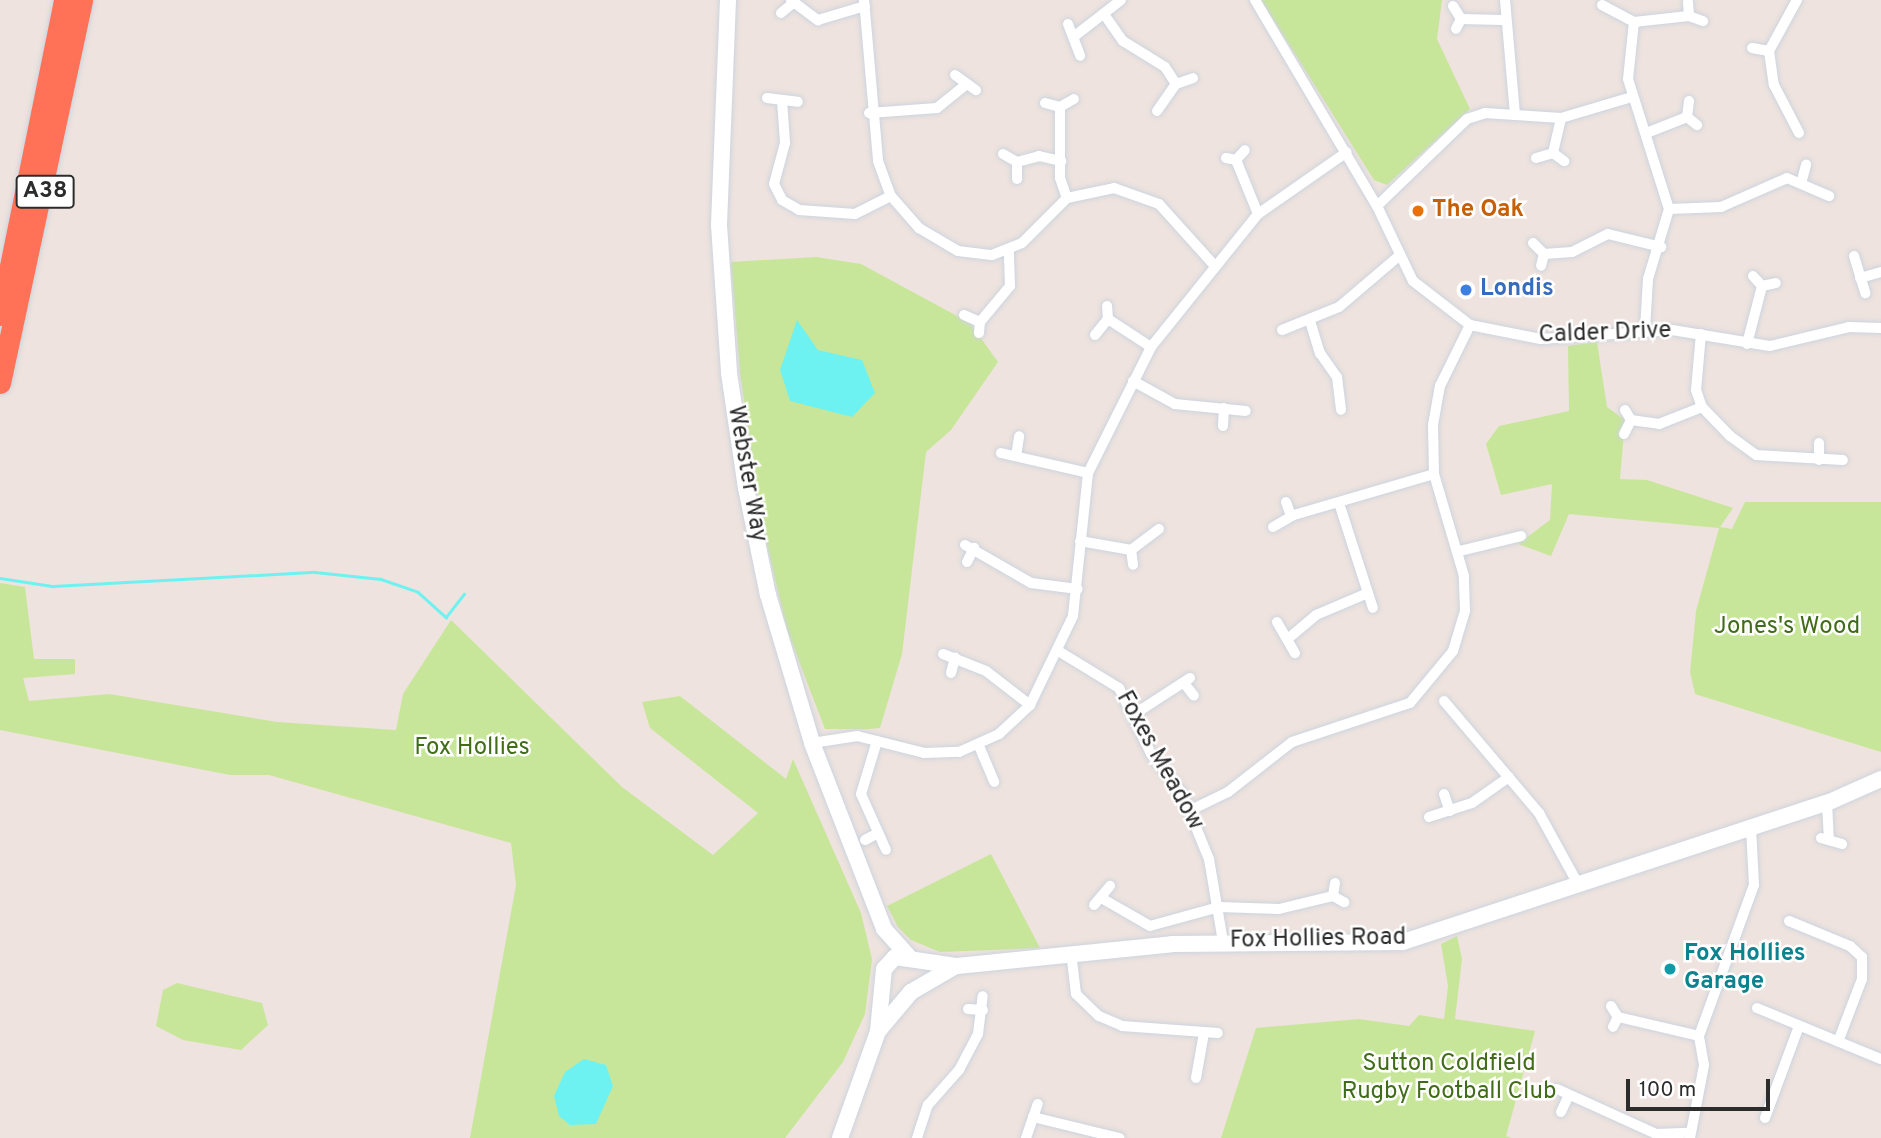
<!DOCTYPE html>
<html>
<head>
<meta charset="utf-8">
<style>
  body { margin:0 }
  #map { position:relative; width:1881px; height:1138px; overflow:hidden; background:#eee3de; font-family:Overpass,sans-serif }
  div>[style] { position:absolute }
  [style*='--x'] { left:calc(var(--x)*1px); top:calc(var(--y)*1px); width:calc(var(--w)*1px); rotate:calc(var(--a)*1deg) }
  .green>* { inset:0; background:#c8e699 }
  .water>* { inset:0; background:#6ef2f1 }
  .stream>* { height:2.5px; margin:-1.25px; padding:0 1.25px; transform-origin:1.25px; border-radius:1.25px; background:#6ef2f1 }
  .roads { filter:drop-shadow(0 0 2px #ccd4de) drop-shadow(0 0 2px #ccd4de) }
  .street>* { height:10px; margin:-5px; padding:0 5px; transform-origin:5px; border-radius:5px; background:#fff }
  .secondary>* { height:16px; margin:-8px; padding:0 8px; transform-origin:8px; border-radius:8px; background:#fff }
  .highway>* { height:21px; margin:-10.5px; padding:0 10.5px; transform-origin:10.5px; border-radius:10.5px; background:#ff7258 }
  .dots>* { width:19px; height:19px; translate:-50% -50%; box-sizing:border-box; border:4px solid #fff; border-radius:50% }
  span { translate:-50% -50%; white-space:nowrap; text-align:center; line-height:1.15; -webkit-text-stroke:5px #fff; paint-order:stroke }
  .shield-label span { padding:2px 5px; background:#fff; border:2px solid; border-radius:5px; -webkit-text-stroke-width:0 }
  .shield-label { font-size:23px; color:#2c2c2c; font-weight:700 }
  .food-label { font-size:24px; color:#c56008; font-weight:700 }
  .left { translate:0 -50%; text-align:left }
  .shop-label { font-size:24px; color:#366cbe; font-weight:700 }
  .street-label { font-size:24px; color:#2c2c2c }
  .park-label { font-size:24px; color:#416c19 }
  .culture-label { font-size:24px; color:#0d838f; font-weight:700 }
  .scale { position:absolute; left:1626px; top:1079px; width:144px; height:32px; box-sizing:border-box; border:4px solid #2c2c2c; border-top:0; padding-left:9px; font-size:21px; line-height:24px; white-space:nowrap; color:#2c2c2c; -webkit-text-stroke:5px #fff; paint-order:stroke }
</style>
</head>
<body>
<div id="map">
  <div class="green">
    <i style="clip-path:polygon(1261px 0,1442px 0,1437px 39px,1470px 109px,1387px 185px,1374px 180px)"></i>
    <i style="clip-path:polygon(816px 257px,861px 264px,970px 323px,998px 362px,951px 430px,926px 452px,902px 654px,880px 728px,869px 729px,825px 729px,787px 630px,762px 524px,740px 373px,731px 262px)"></i>
    <i style="clip-path:polygon(1597px 342px,1607px 407px,1625px 420px,1620px 479px,1647px 480px,1733px 508px,1720px 527px,1732px 529px,1745px 502px,1881px 502px,1881px 752px,1695px 694px,1690px 672px,1696px 611px,1719px 528px,1569px 514px,1551px 556px,1518px 544px,1550px 520px,1552px 484px,1501px 495px,1486px 444px,1499px 426px,1569px 411px,1568px 346px)"></i>
    <i style="clip-path:polygon(0 583px,25px 587px,34px 659px,75px 659px,75px 674px,23px 678px,29px 701px,109px 694px,277px 722px,396px 730px,403px 694px,451px 620px,622px 787px,713px 855px,758px 813px,650px 728px,642px 702px,680px 696px,786px 779px,793px 759px,861px 913px,872px 959px,865px 1014px,843px 1062px,785px 1138px,470px 1138px,516px 885px,511px 843px,269px 775px,230px 775px,0 730px)"></i>
    <i style="clip-path:polygon(991px 854px,1040px 948px,940px 952px,911px 940px,898px 927px,887px 906px)"></i>
    <i style="clip-path:polygon(1457px 936px,1462px 959px,1455px 1019px,1535px 1031px,1506px 1136px,1511px 1138px,1221px 1138px,1256px 1028px,1359px 1019px,1409px 1026px,1419px 1015px,1444px 1019px,1448px 986px,1441px 944px)"></i>
    <i style="clip-path:polygon(177px 983px,262px 1003px,268px 1025px,241px 1050px,183px 1040px,156px 1026px,163px 990px)"></i>
  </div>
  <div class="water">
    <i style="clip-path:polygon(797px 320px,818px 350px,862px 360px,875px 393px,852px 417px,790px 401px,780px 370px)"></i>
    <i style="clip-path:polygon(584px 1059px,606px 1065px,613px 1086px,596px 1124px,570px 1125px,559px 1116px,554px 1096px,565px 1072px)"></i>
  </div>
  <div class="stream">
    <i style="--x:0;--y:578;--w:54;--a:8.6"></i>
    <i style="--x:53;--y:586;--w:262;--a:-3.1"></i>
    <i style="--x:315;--y:572;--w:66;--a:6.1"></i>
    <i style="--x:381;--y:579;--w:39;--a:19"></i>
    <i style="--x:418;--y:592;--w:38;--a:42"></i>
    <i style="--x:446;--y:617;--w:29;--a:-52"></i>
  </div>
  <div class="roads">
    <div class="street">
      <i style="--x:791;--y:0;--w:34;--a:37"></i>
      <i style="--x:818;--y:20;--w:49;--a:-16.6"></i>
      <i style="--x:864;--y:0;--w:162;--a:85"></i>
      <i style="--x:878;--y:161;--w:37;--a:70"></i>
      <i style="--x:891;--y:196;--w:43;--a:48.8"></i>
      <i style="--x:919;--y:228;--w:45;--a:30.5"></i>
      <i style="--x:958;--y:251;--w:34;--a:7"></i>
      <i style="--x:992;--y:255;--w:32;--a:-22"></i>
      <i style="--x:1022;--y:243;--w:64;--a:-45"></i>
      <i style="--x:1067;--y:198;--w:48;--a:-12"></i>
      <i style="--x:1114;--y:188;--w:48;--a:19.6"></i>
      <i style="--x:1159;--y:204;--w:81;--a:48"></i>
      <i style="--x:1255;--y:0;--w:239;--a:59.4"></i>
      <i style="--x:1377;--y:206;--w:83;--a:64.4"></i>
      <i style="--x:1413;--y:281;--w:72;--a:37.7"></i>
      <i style="--x:1470;--y:325;--w:72;--a:11.2"></i>
      <i style="--x:1541;--y:339;--w:131;--a:-3.9"></i>
      <i style="--x:1672;--y:330;--w:99;--a:9.3"></i>
      <i style="--x:1770;--y:346;--w:81;--a:-13.5"></i>
      <i style="--x:1849;--y:327;--w:32;--a:2"></i>
      <i style="--x:1505;--y:0;--w:115;--a:85"></i>
      <i style="--x:1797;--y:0;--w:58;--a:118.8"></i>
      <i style="--x:1769;--y:51;--w:34;--a:82"></i>
      <i style="--x:1774;--y:85;--w:54;--a:62.5"></i>
      <i style="--x:1688;--y:2;--w:14;--a:86"></i>
      <i style="--x:1689;--y:16;--w:15;--a:20"></i>
      <i style="--x:1602;--y:5;--w:36;--a:28"></i>
      <i style="--x:1634;--y:22;--w:55;--a:-6.2"></i>
      <i style="--x:1453;--y:6;--w:15;--a:58"></i>
      <i style="--x:1461;--y:19;--w:11;--a:117"></i>
      <i style="--x:781;--y:13;--w:16;--a:-40"></i>
      <i style="--x:1106;--y:17;--w:29;--a:55"></i>
      <i style="--x:1123;--y:41;--w:49;--a:31.8"></i>
      <i style="--x:1165;--y:67;--w:20;--a:57"></i>
      <i style="--x:1176;--y:84;--w:18;--a:-19"></i>
      <i style="--x:1461;--y:19;--w:42;--a:1.4"></i>
      <i style="--x:1634;--y:22;--w:57;--a:96"></i>
      <i style="--x:1628;--y:79;--w:136;--a:72.5"></i>
      <i style="--x:1669;--y:209;--w:73;--a:106.7"></i>
      <i style="--x:1648;--y:279;--w:50;--a:93.4"></i>
      <i style="--x:1068;--y:24;--w:34;--a:69"></i>
      <i style="--x:1076;--y:35;--w:57;--a:-37.9"></i>
      <i style="--x:1752;--y:48;--w:17;--a:10"></i>
      <i style="--x:955;--y:75;--w:26;--a:36"></i>
      <i style="--x:767;--y:98;--w:31;--a:7"></i>
      <i style="--x:782;--y:100;--w:43;--a:86"></i>
      <i style="--x:785;--y:143;--w:42;--a:105"></i>
      <i style="--x:774;--y:184;--w:18;--a:63"></i>
      <i style="--x:782;--y:200;--w:20;--a:30"></i>
      <i style="--x:799;--y:210;--w:56;--a:4.1"></i>
      <i style="--x:855;--y:214;--w:40;--a:-26.6"></i>
      <i style="--x:1689;--y:101;--w:16;--a:97"></i>
      <i style="--x:1687;--y:117;--w:13;--a:39"></i>
      <i style="--x:1045;--y:103;--w:16;--a:15"></i>
      <i style="--x:1060;--y:107;--w:16;--a:-30"></i>
      <i style="--x:1060;--y:107;--w:71;--a:90"></i>
      <i style="--x:1060;--y:178;--w:21;--a:71"></i>
      <i style="--x:1157;--y:111;--w:33;--a:-55"></i>
      <i style="--x:869;--y:113;--w:68;--a:-4.2"></i>
      <i style="--x:937;--y:108;--w:38;--a:-39"></i>
      <i style="--x:1649;--y:132;--w:41;--a:-21.5"></i>
      <i style="--x:1553;--y:153;--w:36;--a:-77"></i>
      <i style="--x:1003;--y:154;--w:16;--a:30"></i>
      <i style="--x:1017;--y:162;--w:17;--a:90"></i>
      <i style="--x:1226;--y:158;--w:10;--a:11"></i>
      <i style="--x:1236;--y:160;--w:13;--a:-48"></i>
      <i style="--x:1536;--y:158;--w:18;--a:-16"></i>
      <i style="--x:1553;--y:153;--w:14;--a:36"></i>
      <i style="--x:1236;--y:160;--w:58;--a:67.8"></i>
      <i style="--x:1017;--y:162;--w:23;--a:-15"></i>
      <i style="--x:1039;--y:156;--w:23;--a:13"></i>
      <i style="--x:1802;--y:180;--w:16;--a:-75"></i>
      <i style="--x:1377;--y:206;--w:125;--a:-44"></i>
      <i style="--x:1467;--y:119;--w:19;--a:-18"></i>
      <i style="--x:1485;--y:113;--w:76;--a:3.8"></i>
      <i style="--x:1561;--y:118;--w:74;--a:-16.5"></i>
      <i style="--x:1669;--y:209;--w:52;--a:-2.2"></i>
      <i style="--x:1721;--y:207;--w:72;--a:-23.7"></i>
      <i style="--x:1787;--y:178;--w:46;--a:23.2"></i>
      <i style="--x:1533;--y:243;--w:16;--a:45"></i>
      <i style="--x:1544;--y:254;--w:12;--a:104"></i>
      <i style="--x:1544;--y:254;--w:28;--a:-4"></i>
      <i style="--x:1572;--y:252;--w:40;--a:-26.6"></i>
      <i style="--x:1608;--y:234;--w:55;--a:13.8"></i>
      <i style="--x:1854;--y:256;--w:39;--a:73"></i>
      <i style="--x:1753;--y:276;--w:13;--a:48"></i>
      <i style="--x:1762;--y:286;--w:14;--a:-12"></i>
      <i style="--x:1860;--y:278;--w:22;--a:-16"></i>
      <i style="--x:964;--y:315;--w:17;--a:24"></i>
      <i style="--x:1108;--y:319;--w:51;--a:33.1"></i>
      <i style="--x:1310;--y:321;--w:34;--a:73"></i>
      <i style="--x:1320;--y:353;--w:29;--a:55"></i>
      <i style="--x:1337;--y:377;--w:33;--a:83"></i>
      <i style="--x:1282;--y:330;--w:61;--a:-22"></i>
      <i style="--x:1339;--y:307;--w:79;--a:-40.4"></i>
      <i style="--x:979;--y:333;--w:11;--a:-85"></i>
      <i style="--x:980;--y:322;--w:47;--a:-50.2"></i>
      <i style="--x:1010;--y:286;--w:36;--a:-92"></i>
      <i style="--x:1701;--y:334;--w:56;--a:95.1"></i>
      <i style="--x:1696;--y:390;--w:18;--a:71"></i>
      <i style="--x:1702;--y:407;--w:40;--a:46"></i>
      <i style="--x:1730;--y:436;--w:32;--a:36"></i>
      <i style="--x:1756;--y:455;--w:87;--a:3.3"></i>
      <i style="--x:1095;--y:335;--w:21;--a:-51"></i>
      <i style="--x:1108;--y:319;--w:13;--a:-94"></i>
      <i style="--x:1747;--y:344;--w:60;--a:-75.5"></i>
      <i style="--x:1133;--y:381;--w:48;--a:28.7"></i>
      <i style="--x:1175;--y:404;--w:71;--a:5.6"></i>
      <i style="--x:1625;--y:410;--w:12;--a:59"></i>
      <i style="--x:1631;--y:420;--w:28;--a:8"></i>
      <i style="--x:1659;--y:424;--w:46;--a:-21.6"></i>
      <i style="--x:1223;--y:426;--w:18;--a:-87"></i>
      <i style="--x:1624;--y:434;--w:16;--a:-63"></i>
      <i style="--x:1001;--y:453;--w:89;--a:12.9"></i>
      <i style="--x:1016;--y:456;--w:20;--a:-81"></i>
      <i style="--x:1819;--y:460;--w:17;--a:-90"></i>
      <i style="--x:1286;--y:502;--w:15;--a:70"></i>
      <i style="--x:1339;--y:503;--w:110;--a:72.1"></i>
      <i style="--x:1273;--y:527;--w:24;--a:-30"></i>
      <i style="--x:1294;--y:515;--w:146;--a:-16.3"></i>
      <i style="--x:1080;--y:541;--w:52;--a:10"></i>
      <i style="--x:1131;--y:550;--w:35;--a:-37"></i>
      <i style="--x:965;--y:545;--w:76;--a:29.9"></i>
      <i style="--x:1031;--y:583;--w:47;--a:7.3"></i>
      <i style="--x:1131;--y:550;--w:15;--a:82"></i>
      <i style="--x:1460;--y:551;--w:63;--a:-13.8"></i>
      <i style="--x:967;--y:562;--w:16;--a:-63"></i>
      <i style="--x:1277;--y:622;--w:36;--a:60"></i>
      <i style="--x:1290;--y:637;--w:34;--a:-40"></i>
      <i style="--x:1316;--y:615;--w:56;--a:-22.9"></i>
      <i style="--x:1060;--y:652;--w:69;--a:31.4"></i>
      <i style="--x:1119;--y:688;--w:73;--a:64.1"></i>
      <i style="--x:1151;--y:754;--w:50;--a:51.5"></i>
      <i style="--x:1182;--y:793;--w:71;--a:67.8"></i>
      <i style="--x:1209;--y:859;--w:84;--a:80.4"></i>
      <i style="--x:943;--y:654;--w:46;--a:21.6"></i>
      <i style="--x:986;--y:671;--w:56;--a:37.7"></i>
      <i style="--x:951;--y:673;--w:16;--a:-75"></i>
      <i style="--x:1184;--y:683;--w:16;--a:52"></i>
      <i style="--x:1444;--y:701;--w:147;--a:49.7"></i>
      <i style="--x:1539;--y:813;--w:79;--a:61.2"></i>
      <i style="--x:1133;--y:715;--w:68;--a:-33"></i>
      <i style="--x:877;--y:741;--w:55;--a:106.8"></i>
      <i style="--x:861;--y:794;--w:61;--a:65.9"></i>
      <i style="--x:812;--y:743;--w:46;--a:-8.8"></i>
      <i style="--x:857;--y:736;--w:69;--a:14.2"></i>
      <i style="--x:924;--y:753;--w:35;--a:-2"></i>
      <i style="--x:959;--y:752;--w:44;--a:-24.2"></i>
      <i style="--x:999;--y:734;--w:42;--a:-43.1"></i>
      <i style="--x:1030;--y:705;--w:99;--a:-64.2"></i>
      <i style="--x:1073;--y:616;--w:144;--a:-84"></i>
      <i style="--x:1088;--y:473;--w:141;--a:-63.4"></i>
      <i style="--x:1151;--y:347;--w:171;--a:-51.2"></i>
      <i style="--x:1258;--y:214;--w:108;--a:-34.9"></i>
      <i style="--x:979;--y:746;--w:39;--a:67"></i>
      <i style="--x:1444;--y:794;--w:18;--a:71"></i>
      <i style="--x:1827;--y:803;--w:37;--a:87"></i>
      <i style="--x:1191;--y:810;--w:41;--a:-25.9"></i>
      <i style="--x:1228;--y:792;--w:81;--a:-38"></i>
      <i style="--x:1292;--y:742;--w:124;--a:-18.3"></i>
      <i style="--x:1410;--y:703;--w:67;--a:-50.4"></i>
      <i style="--x:1453;--y:651;--w:42;--a:-73.3"></i>
      <i style="--x:1465;--y:611;--w:35;--a:-92"></i>
      <i style="--x:1464;--y:576;--w:106;--a:-106.4"></i>
      <i style="--x:1434;--y:474;--w:49;--a:-91.2"></i>
      <i style="--x:1433;--y:425;--w:40;--a:-80"></i>
      <i style="--x:1440;--y:386;--w:68;--a:-63.8"></i>
      <i style="--x:1429;--y:817;--w:45;--a:-18"></i>
      <i style="--x:1472;--y:803;--w:45;--a:-35.1"></i>
      <i style="--x:1821;--y:838;--w:22;--a:16"></i>
      <i style="--x:865;--y:840;--w:15;--a:-28"></i>
      <i style="--x:1335;--y:883;--w:13;--a:99"></i>
      <i style="--x:1333;--y:896;--w:13;--a:29"></i>
      <i style="--x:1103;--y:899;--w:54;--a:29.9"></i>
      <i style="--x:1150;--y:926;--w:72;--a:-15.4"></i>
      <i style="--x:1219;--y:907;--w:60;--a:1.9"></i>
      <i style="--x:1279;--y:909;--w:56;--a:-13.5"></i>
      <i style="--x:1094;--y:905;--w:25;--a:-50"></i>
      <i style="--x:1789;--y:921;--w:66;--a:22.3"></i>
      <i style="--x:1850;--y:946;--w:16;--a:43"></i>
      <i style="--x:1862;--y:957;--w:22;--a:90"></i>
      <i style="--x:1862;--y:979;--w:67;--a:110.9"></i>
      <i style="--x:1071;--y:952;--w:42;--a:83.2"></i>
      <i style="--x:1076;--y:994;--w:32;--a:44"></i>
      <i style="--x:1099;--y:1016;--w:25;--a:23"></i>
      <i style="--x:1122;--y:1026;--w:96;--a:4.2"></i>
      <i style="--x:1611;--y:1006;--w:13;--a:58"></i>
      <i style="--x:1618;--y:1017;--w:11;--a:117"></i>
      <i style="--x:1757;--y:1008;--w:134;--a:22.4"></i>
      <i style="--x:968;--y:1009;--w:15;--a:4"></i>
      <i style="--x:1618;--y:1017;--w:83;--a:13.2"></i>
      <i style="--x:1699;--y:1036;--w:161;--a:-70"></i>
      <i style="--x:1754;--y:885;--w:58;--a:-93"></i>
      <i style="--x:1196;--y:1078;--w:46;--a:-79.9"></i>
      <i style="--x:1557;--y:1089;--w:109;--a:24.4"></i>
      <i style="--x:1656;--y:1134;--w:33;--a:-2"></i>
      <i style="--x:1561;--y:1112;--w:19;--a:-65"></i>
      <i style="--x:1033;--y:1117;--w:89;--a:13.7"></i>
      <i style="--x:1765;--y:1118;--w:98;--a:-69.7"></i>
      <i style="--x:917;--y:1138;--w:35;--a:-72"></i>
      <i style="--x:928;--y:1105;--w:47;--a:-48.5"></i>
      <i style="--x:959;--y:1070;--w:41;--a:-62.2"></i>
      <i style="--x:978;--y:1034;--w:38;--a:-83"></i>
      <i style="--x:1026;--y:1138;--w:36;--a:-71"></i>
      <i style="--x:1690;--y:1138;--w:74;--a:-79.1"></i>
      <i style="--x:1704;--y:1065;--w:29;--a:-100"></i>
    </div>
    <div class="secondary">
      <i style="--x:728;--y:0;--w:225;--a:92.3"></i>
      <i style="--x:719;--y:225;--w:148;--a:86.1"></i>
      <i style="--x:729;--y:373;--w:116;--a:81.6"></i>
      <i style="--x:746;--y:488;--w:109;--a:78.4"></i>
      <i style="--x:768;--y:595;--w:154;--a:73.4"></i>
      <i style="--x:812;--y:743;--w:199;--a:68.8"></i>
      <i style="--x:884;--y:929;--w:36;--a:48"></i>
      <i style="--x:879;--y:1030;--w:50;--a:-49.9"></i>
      <i style="--x:911;--y:992;--w:50;--a:-30.2"></i>
      <i style="--x:840;--y:1138;--w:114;--a:-70.4"></i>
      <i style="--x:878;--y:1031;--w:62;--a:-84.5"></i>
      <i style="--x:884;--y:969;--w:16;--a:-47"></i>
      <i style="--x:895;--y:957;--w:63;--a:8.3"></i>
      <i style="--x:957;--y:966;--w:216;--a:-5.8"></i>
      <i style="--x:1172;--y:944;--w:231;--a:-0.5"></i>
      <i style="--x:1403;--y:942;--w:446;--a:-18.2"></i>
      <i style="--x:1827;--y:803;--w:59;--a:-24"></i>
    </div>
    <div class="highway">
      <i style="--x:0;--y:315;--w:321;--a:-78.5"></i>
      <i style="--x:0;--y:383;--w:392;--a:-77.9"></i>
    </div>
  </div>
  <div class="dots">
    <i style="left:1418px;top:211px;background:#e8710a"></i>
    <i style="left:1466px;top:290px;background:#3f7fe0"></i>
    <i style="left:1670px;top:969px;background:#0f9aa8"></i>
  </div>
  <div class="shield-label">
    <span style="left:45px;top:192px">A38</span>
  </div>
  <div class="food-label">
    <span class="left" style="left:1432px;top:211px">The Oak</span>
  </div>
  <div class="shop-label">
    <span class="left" style="left:1480px;top:290px">Londis</span>
  </div>
  <div class="street-label">
    <span style="left:1605px;top:334px;rotate:-2deg">Calder Drive</span>
    <span style="left:746px;top:474px;rotate:80deg">Webster Way</span>
    <span style="left:1159px;top:761px;rotate:61deg">Foxes Meadow</span>
    <span style="left:1318px;top:940px;rotate:-1deg">Fox Hollies Road</span>
  </div>
  <div class="park-label">
    <span style="left:1787px;top:628px">Jones's Wood</span>
    <span style="left:472px;top:749px">Fox Hollies</span>
    <span style="left:1449px;top:1079px">Sutton Coldfield<br>Rugby Football Club</span>
  </div>
  <div class="culture-label">
    <span class="left" style="left:1684px;top:969px">Fox Hollies<br>Garage</span>
  </div>
  <div class="scale">100 m</div>
</div>
</body>
</html>
